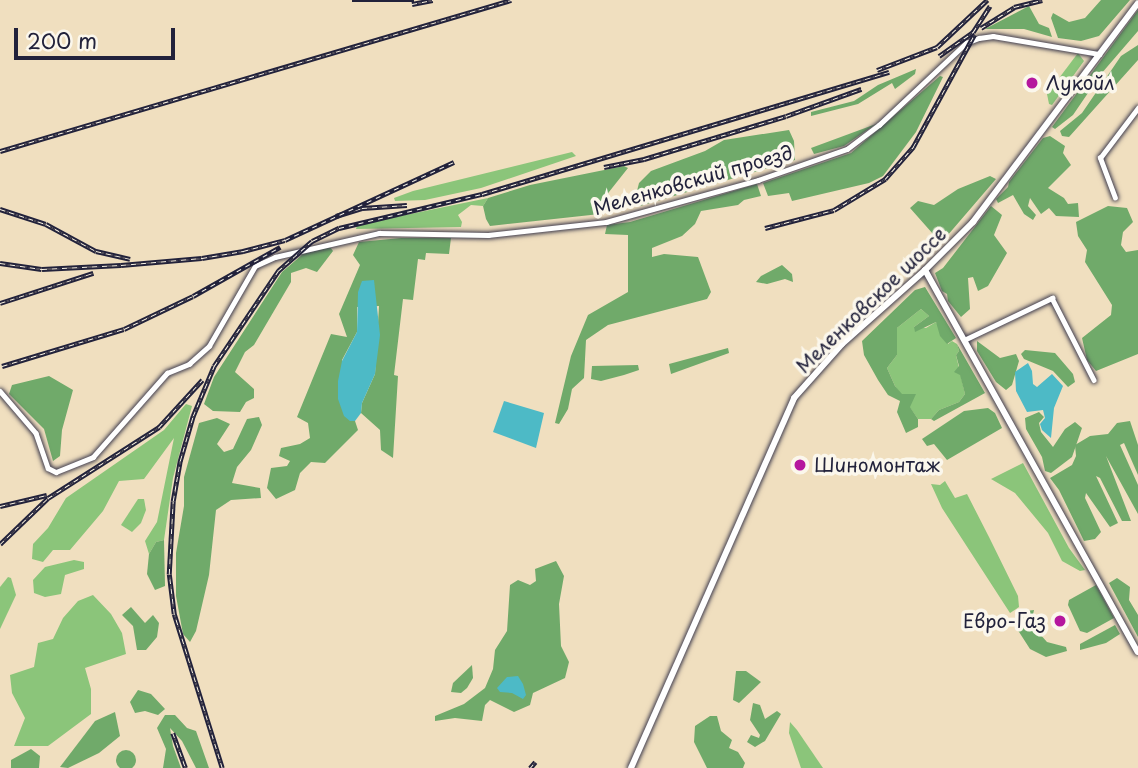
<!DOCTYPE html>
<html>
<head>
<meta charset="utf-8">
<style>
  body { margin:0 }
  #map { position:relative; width:1138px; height:768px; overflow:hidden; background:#f0dfbf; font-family:"Playpen Sans",sans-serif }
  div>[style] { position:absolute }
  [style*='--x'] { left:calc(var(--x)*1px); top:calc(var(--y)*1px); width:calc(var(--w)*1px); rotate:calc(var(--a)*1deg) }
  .green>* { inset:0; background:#8bc57a }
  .forest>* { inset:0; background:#70aa6a }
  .round { border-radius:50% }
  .water>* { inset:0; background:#4dbac6 }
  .roads { filter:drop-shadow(0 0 2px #413e4f) drop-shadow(0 0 2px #413e4f) }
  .street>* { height:4.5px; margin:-2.25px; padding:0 2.25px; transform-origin:2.25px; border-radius:2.25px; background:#fff }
  .secondary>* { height:6px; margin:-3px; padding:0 3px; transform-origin:3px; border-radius:3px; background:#fff }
  .rail>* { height:4.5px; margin-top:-2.25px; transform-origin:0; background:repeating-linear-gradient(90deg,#fbf7ec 0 5px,#22223b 0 10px); box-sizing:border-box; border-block:2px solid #22223b }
  .dots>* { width:19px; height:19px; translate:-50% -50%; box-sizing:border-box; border:4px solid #fbf7ec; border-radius:50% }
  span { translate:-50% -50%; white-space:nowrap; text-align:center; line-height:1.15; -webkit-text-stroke:7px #fbf7ec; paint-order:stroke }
  .poi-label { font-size:19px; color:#22223b }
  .left { translate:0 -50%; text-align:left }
  .right { translate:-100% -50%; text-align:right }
  .street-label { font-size:19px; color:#22223b }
  .scale { position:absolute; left:14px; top:28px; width:161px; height:32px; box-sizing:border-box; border:4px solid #22223b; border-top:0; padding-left:9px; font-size:21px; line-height:24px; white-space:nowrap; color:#22223b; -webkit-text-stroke:5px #fbf7ec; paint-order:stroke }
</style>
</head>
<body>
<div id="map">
  <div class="green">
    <i style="clip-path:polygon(1078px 53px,1084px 61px,1052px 105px,1049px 104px,1047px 94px)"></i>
    <i style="clip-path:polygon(572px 152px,576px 156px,481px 188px,425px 200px,395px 201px,394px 198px,413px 191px)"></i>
    <i style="clip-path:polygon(488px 198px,483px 206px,471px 205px,458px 215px,462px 222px,461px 227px,356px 229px,357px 225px)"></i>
    <i style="clip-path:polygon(921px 309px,929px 316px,914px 327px,926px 328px,936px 322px,948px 344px,952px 341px,957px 344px,959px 351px,956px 355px,965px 394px,959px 402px,939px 410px,931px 419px,918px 419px,895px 386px,887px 368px,897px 355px,897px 328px)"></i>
    <i style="clip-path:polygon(186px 404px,192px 406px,173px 478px,164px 540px,156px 542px,149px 554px,145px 541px,157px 522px,174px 438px,144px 479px,119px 481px,103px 511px,70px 550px,53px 550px,43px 562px,32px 559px,33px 544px,48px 528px,66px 498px,164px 430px)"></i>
    <i style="clip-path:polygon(1023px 463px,1069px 548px,1085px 570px,1080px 571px,1062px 561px,1048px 533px,1015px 493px,991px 479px)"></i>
    <i style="clip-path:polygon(945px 481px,955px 498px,967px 494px,989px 537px,1018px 596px,1019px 607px,1010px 613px,942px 508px,931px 484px,940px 485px)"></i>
    <i style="clip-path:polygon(138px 499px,144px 499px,146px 510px,141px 523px,132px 532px,121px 525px)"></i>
    <i style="clip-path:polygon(74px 560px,84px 562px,84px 569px,65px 575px,61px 594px,45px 597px,34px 593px,33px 580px,45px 567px)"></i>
    <i style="clip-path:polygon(8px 577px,11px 578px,16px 595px,0 629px,0 587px)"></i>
    <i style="clip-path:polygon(93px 595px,111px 614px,122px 633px,126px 654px,85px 668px,91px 689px,91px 714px,48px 746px,14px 746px,25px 718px,12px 693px,10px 675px,34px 667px,38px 643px,53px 639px,63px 618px,78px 601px)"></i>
    <i style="clip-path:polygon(790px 722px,797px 730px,823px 768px,801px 768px,789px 733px)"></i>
  </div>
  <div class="forest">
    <i style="clip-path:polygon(1101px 0,1130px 0,1099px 36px,1081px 41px,1058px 38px,1051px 18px,1053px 13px,1069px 22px,1085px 18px)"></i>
    <i style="clip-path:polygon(1029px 6px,1039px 24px,1049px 28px,1052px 37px,1024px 29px,985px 29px)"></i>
    <i style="clip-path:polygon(1138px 10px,1138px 31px,1101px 74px,1073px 115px,1055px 129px,1052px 127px)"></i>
    <i style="clip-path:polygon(1138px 45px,1138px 60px,1069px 137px,1062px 136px,1060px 131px,1082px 113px,1121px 56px)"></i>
    <i style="clip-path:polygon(916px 69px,915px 74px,895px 89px,892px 83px,858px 104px,811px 116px,811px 112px,854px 101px,878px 85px)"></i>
    <i style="clip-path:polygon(940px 76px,943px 77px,916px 132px,883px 176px,869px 183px,792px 201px,789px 193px,768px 196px,763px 183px,851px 153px)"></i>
    <i style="clip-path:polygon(876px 124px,844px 146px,814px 154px,811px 148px)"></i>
    <i style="clip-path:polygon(789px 130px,794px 141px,795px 160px,640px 206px,635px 199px,639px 183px,651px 171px,705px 151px,724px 140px)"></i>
    <i style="clip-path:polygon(1050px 136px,1065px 146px,1063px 153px,1071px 165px,1048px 188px,1064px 198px,1068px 204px,1078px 203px,1079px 217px,1056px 216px,1049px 208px,1041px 214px,1030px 198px,1028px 206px,1036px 215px,1033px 220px,1024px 214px,1013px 195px,998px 203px,996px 199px,1008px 187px,1009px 182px,1043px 138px)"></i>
    <i style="clip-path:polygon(624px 166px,628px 168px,605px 197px,600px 214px,490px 226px,486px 219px,483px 206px,488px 198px,530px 185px)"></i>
    <i style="clip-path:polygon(990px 176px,996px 179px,941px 243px,910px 208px,918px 201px,934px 205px,958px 189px)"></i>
    <i style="clip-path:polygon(757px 184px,761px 196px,744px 200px,738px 205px,701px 211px,695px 224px,682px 236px,652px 248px,652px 257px,664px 254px,698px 257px,711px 292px,707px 299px,608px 325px,586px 340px,584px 378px,572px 389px,568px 409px,559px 424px,555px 423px,571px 356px,588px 315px,628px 292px,628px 235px,605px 234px,607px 225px,630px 222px)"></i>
    <i style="clip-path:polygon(991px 206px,1002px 215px,994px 235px,1007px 253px,988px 286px,978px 291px,973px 277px,968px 278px,970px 309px,961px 317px,948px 301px,947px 294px,942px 291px,935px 273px,943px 268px)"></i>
    <i style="clip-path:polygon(1108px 206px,1127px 208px,1133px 222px,1123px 232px,1121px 245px,1126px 252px,1138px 250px,1138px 354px,1096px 371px,1087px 360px,1082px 338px,1111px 315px,1112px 305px,1085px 262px,1087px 250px,1078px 236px,1076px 222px)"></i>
    <i style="clip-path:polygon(401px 238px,451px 238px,449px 254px,426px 253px,425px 260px,418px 259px,413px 300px,403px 299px,394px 375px,398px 376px,393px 458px,381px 450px,380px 430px,361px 413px,362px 403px,375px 374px,379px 306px,357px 307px,357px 332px,342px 360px,350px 421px,355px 421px,358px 430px,325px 463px,311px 462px,300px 473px,295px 490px,276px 499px,267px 488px,271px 468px,287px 466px,290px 461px,279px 456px,281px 448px,300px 444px,310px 438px,308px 423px,297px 417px,331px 334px,347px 337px,339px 314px,360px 265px,353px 255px,359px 242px)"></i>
    <i style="clip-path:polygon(330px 247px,333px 251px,317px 272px,306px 268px,291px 273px,291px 282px,254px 345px,245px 352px,235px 372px,254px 389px,254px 398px,246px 402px,240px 412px,213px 411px,204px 404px,214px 377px,282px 272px,303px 254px)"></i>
    <i style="clip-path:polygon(782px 265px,792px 274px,793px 282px,785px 279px,767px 284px,756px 282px,761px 276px)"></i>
    <i style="clip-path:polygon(925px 287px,956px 338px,947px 344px,940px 336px,936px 322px,915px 332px,914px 327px,929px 316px,921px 309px,897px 328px,897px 355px,887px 368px,895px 386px,902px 394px,916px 394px,910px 407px,918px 419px,918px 427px,906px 433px,897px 412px,900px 401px,888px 395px,878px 380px,864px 355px,862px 341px,915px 290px)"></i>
    <i style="clip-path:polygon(977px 341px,1000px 358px,1016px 354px,1019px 361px,1012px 385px,1006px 390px,996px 382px,977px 351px)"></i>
    <i style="clip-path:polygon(957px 344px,985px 393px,934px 421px,931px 419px,939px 410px,959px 402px,965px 394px,960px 375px,954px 372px,959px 366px,956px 355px,959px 351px)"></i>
    <i style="clip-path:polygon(728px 348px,729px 353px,671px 374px,669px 364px)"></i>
    <i style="clip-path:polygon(1025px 350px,1055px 353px,1073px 374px,1075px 382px,1068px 387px,1053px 371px,1024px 359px,1021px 354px)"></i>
    <i style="clip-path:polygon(638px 365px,639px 370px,624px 375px,601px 381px,591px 379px,592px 366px)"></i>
    <i style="clip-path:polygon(49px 376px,73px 390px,62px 430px,60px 456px,53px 461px,44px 429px,9px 394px,12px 385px)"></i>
    <i style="clip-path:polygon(988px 408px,995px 413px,1002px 428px,947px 460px,934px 444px,927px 446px,922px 439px,964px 411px)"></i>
    <i style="clip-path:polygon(1039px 412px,1044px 417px,1039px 423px,1041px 432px,1053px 447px,1065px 429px,1075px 422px,1082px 428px,1072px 457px,1051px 473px,1045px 471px,1042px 457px,1026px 429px,1025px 418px)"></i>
    <i style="clip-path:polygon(259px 417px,262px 425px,251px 450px,237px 467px,232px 483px,260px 488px,261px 498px,231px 500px,216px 510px,209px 575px,196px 631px,190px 642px,183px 634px,176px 596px,176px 553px,184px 506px,184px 477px,199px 423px,217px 418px,230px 424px,217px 444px,224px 452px,233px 449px,247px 419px)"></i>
    <i style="clip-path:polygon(1130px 421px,1138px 445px,1138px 475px,1124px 443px,1120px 445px,1138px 485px,1138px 514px,1106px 456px,1131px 521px,1122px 521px,1100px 478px,1096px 476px,1118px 523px,1110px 527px,1086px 493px,1085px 498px,1101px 532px,1095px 539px,1084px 541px,1059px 490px,1050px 478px,1072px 465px,1076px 456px,1075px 445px,1090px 436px,1108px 434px,1117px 423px)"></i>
    <i style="clip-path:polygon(164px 540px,165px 586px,155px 590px,147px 574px,149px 554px,156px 542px)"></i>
    <i style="clip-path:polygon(556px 561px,564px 576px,559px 604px,561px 646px,569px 662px,565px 678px,533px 693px,530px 705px,514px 712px,490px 700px,485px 705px,482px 721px,455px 718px,435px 721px,435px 716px,464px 704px,485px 688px,493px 669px,495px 650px,507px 631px,510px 585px,518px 580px,530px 585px,536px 581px,535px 569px)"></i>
    <i style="clip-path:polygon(1117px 578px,1130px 587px,1129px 600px,1138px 615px,1138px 637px,1109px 583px)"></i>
    <i style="clip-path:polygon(1096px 585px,1114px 618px,1087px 633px,1080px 631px,1068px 605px,1069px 600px)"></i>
    <i style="clip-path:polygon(131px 607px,145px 623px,153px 615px,159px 623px,157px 637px,146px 650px,137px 650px,133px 626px,122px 615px)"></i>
    <i style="clip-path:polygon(1034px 610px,1031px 624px,1047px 642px,1066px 647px,1067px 651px,1046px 657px,1030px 649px,1014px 624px,1026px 611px)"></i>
    <i style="clip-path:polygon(1115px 625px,1120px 634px,1106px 643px,1080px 650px,1080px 644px)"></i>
    <i style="clip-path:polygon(472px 665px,473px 678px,467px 688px,461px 693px,451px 692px,453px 683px)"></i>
    <i style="clip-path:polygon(736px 671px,746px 671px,761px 682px,739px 703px,733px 700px)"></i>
    <i style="clip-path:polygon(138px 690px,151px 694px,165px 709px,158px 715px,145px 711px,135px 713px,130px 702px)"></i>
    <i style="clip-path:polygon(753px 703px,760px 705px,765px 719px,777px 711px,781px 714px,765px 741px,755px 747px,747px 742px,751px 735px,759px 738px,760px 735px,750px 720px)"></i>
    <i style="clip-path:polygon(115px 712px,120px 736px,99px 753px,68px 768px,60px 767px,95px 721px)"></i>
    <i style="clip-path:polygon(165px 715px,175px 715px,187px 728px,196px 731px,209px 768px,196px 768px,182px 741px,170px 728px,173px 746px,181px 768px,163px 768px,166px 749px,157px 728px)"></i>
    <i style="clip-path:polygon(710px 716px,717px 716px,721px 731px,732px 740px,729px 748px,738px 752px,745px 763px,743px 768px,707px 768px,694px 742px,695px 726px)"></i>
    <i style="clip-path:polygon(31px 749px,40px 756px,39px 768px,11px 768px,11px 760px)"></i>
    <i class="round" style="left:116px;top:750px;width:20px;height:20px"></i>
  </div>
  <div class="water">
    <i style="clip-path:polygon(374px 280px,380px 335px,375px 374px,362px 403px,361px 413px,355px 421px,350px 421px,344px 416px,338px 399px,338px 381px,342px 361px,357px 332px,358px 292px,362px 281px)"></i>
    <i style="clip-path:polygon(1028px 363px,1032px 371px,1033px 384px,1037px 387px,1052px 374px,1063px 386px,1054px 408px,1051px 438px,1042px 430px,1040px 424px,1045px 418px,1043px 410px,1027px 412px,1016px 391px,1015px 372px)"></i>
    <i style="clip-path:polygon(504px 401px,544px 413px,536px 448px,493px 432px)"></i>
    <i style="clip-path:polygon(518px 676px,523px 684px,526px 695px,523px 699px,512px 693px,500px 692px,497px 688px,507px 677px)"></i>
  </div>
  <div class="roads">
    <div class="street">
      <i style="--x:1115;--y:198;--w:43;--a:-110.6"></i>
      <i style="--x:1100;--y:158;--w:63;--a:-52.8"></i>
      <i style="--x:964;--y:340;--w:98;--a:-25.5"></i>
      <i style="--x:1052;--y:298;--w:92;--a:62.9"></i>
      <i style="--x:0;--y:391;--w:55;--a:49.4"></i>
      <i style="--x:36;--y:433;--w:37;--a:71"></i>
      <i style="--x:48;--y:468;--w:9;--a:27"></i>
      <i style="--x:56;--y:472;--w:40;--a:-22"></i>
      <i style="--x:93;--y:457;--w:112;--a:-48.6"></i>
      <i style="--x:167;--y:373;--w:24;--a:-22"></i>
      <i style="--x:189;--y:364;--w:27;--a:-42"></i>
      <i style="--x:209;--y:346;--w:92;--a:-60.1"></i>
      <i style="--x:255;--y:266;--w:22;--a:-24"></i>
      <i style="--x:275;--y:257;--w:107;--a:-13"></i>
      <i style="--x:379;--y:233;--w:109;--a:1.1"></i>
      <i style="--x:488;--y:235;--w:119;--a:-6.3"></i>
      <i style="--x:606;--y:222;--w:158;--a:-15.4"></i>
      <i style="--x:758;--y:180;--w:94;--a:-19.2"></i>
      <i style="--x:847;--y:149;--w:40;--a:-37"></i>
      <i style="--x:879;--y:125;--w:120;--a:-43.3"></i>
      <i style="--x:966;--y:43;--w:14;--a:-21"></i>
      <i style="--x:979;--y:38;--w:14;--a:-8"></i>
      <i style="--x:993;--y:36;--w:108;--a:9.6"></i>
    </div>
    <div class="secondary">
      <i style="--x:925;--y:270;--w:437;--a:60.9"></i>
      <i style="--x:631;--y:768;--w:404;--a:-66.2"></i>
      <i style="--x:794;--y:398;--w:72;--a:-48.4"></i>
      <i style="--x:842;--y:344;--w:111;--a:-41.7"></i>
      <i style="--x:925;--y:270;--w:68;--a:-45"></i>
      <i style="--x:973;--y:222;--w:274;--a:-53"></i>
    </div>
  </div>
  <div class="rail">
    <i style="--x:352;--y:0;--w:62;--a:0"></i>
    <i style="--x:412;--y:4;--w:21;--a:-11"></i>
    <i style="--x:981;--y:28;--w:39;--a:-32"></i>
    <i style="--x:1014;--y:7;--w:29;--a:-14"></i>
    <i style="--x:939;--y:56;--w:42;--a:-35.2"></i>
    <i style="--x:973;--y:32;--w:31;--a:-57"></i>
    <i style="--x:877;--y:70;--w:64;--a:-21"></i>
    <i style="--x:937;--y:47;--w:69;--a:-43.2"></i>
    <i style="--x:0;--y:151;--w:533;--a:-16.46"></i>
    <i style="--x:604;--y:167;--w:41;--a:-11.3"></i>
    <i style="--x:644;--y:159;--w:148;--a:-16.8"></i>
    <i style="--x:786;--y:116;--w:80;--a:-19.8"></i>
    <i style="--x:0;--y:209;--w:48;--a:18.1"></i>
    <i style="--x:46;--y:224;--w:57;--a:28.4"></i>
    <i style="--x:96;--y:251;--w:35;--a:13"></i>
    <i style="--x:336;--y:216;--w:27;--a:-17"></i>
    <i style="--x:362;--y:208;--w:45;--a:-3.8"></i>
    <i style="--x:765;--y:228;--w:71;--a:-14.6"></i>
    <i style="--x:834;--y:210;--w:60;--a:-31.3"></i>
    <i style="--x:885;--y:179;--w:43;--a:-48.8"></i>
    <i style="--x:913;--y:147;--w:128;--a:-61.4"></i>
    <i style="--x:0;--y:263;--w:42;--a:8.1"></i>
    <i style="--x:42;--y:269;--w:79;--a:-2.9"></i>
    <i style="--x:121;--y:265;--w:81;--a:-4.9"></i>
    <i style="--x:202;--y:258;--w:42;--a:-9.7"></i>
    <i style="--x:243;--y:251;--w:43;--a:-14.7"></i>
    <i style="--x:285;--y:240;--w:186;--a:-24.8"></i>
    <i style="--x:0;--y:303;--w:98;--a:-17.9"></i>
    <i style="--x:2;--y:366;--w:127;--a:-16.9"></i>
    <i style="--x:124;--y:329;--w:76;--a:-25.6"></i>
    <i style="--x:193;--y:296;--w:100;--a:-29.4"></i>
    <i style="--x:0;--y:506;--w:48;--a:-13.2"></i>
    <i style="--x:0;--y:544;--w:66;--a:-43.8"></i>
    <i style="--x:48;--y:498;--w:132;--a:-32.6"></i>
    <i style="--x:159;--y:427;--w:64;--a:-47.5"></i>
    <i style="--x:173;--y:733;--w:37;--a:70"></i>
    <i style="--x:222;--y:768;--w:161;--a:-107.3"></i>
    <i style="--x:174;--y:614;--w:40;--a:-97.1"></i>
    <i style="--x:169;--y:574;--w:73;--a:-86.9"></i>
    <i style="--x:173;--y:501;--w:41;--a:-80.1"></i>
    <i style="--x:180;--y:461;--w:47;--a:-73.9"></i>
    <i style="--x:193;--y:416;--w:54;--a:-67.2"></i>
    <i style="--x:214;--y:366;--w:115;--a:-56"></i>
    <i style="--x:278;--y:271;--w:45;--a:-41.4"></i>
    <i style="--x:312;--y:241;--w:30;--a:-26"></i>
    <i style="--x:339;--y:228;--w:147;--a:-13.4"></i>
    <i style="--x:482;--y:194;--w:425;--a:-16.7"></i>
    <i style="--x:530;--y:768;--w:8;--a:-50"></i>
  </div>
  <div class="dots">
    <i style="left:1032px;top:83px;background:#b5179e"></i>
    <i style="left:800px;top:465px;background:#b5179e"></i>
    <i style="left:1060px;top:621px;background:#b5179e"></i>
  </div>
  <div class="poi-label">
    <span class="left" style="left:1046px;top:83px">Лукойл</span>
    <span class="left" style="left:814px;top:465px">Шиномонтаж</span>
    <span class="right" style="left:1046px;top:621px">Евро-Газ</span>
  </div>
  <div class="street-label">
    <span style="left:693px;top:180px;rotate:-16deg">Меленковский проезд</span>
    <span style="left:871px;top:300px;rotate:-44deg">Меленковское шоссе</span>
  </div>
  <div class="scale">200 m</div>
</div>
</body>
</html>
